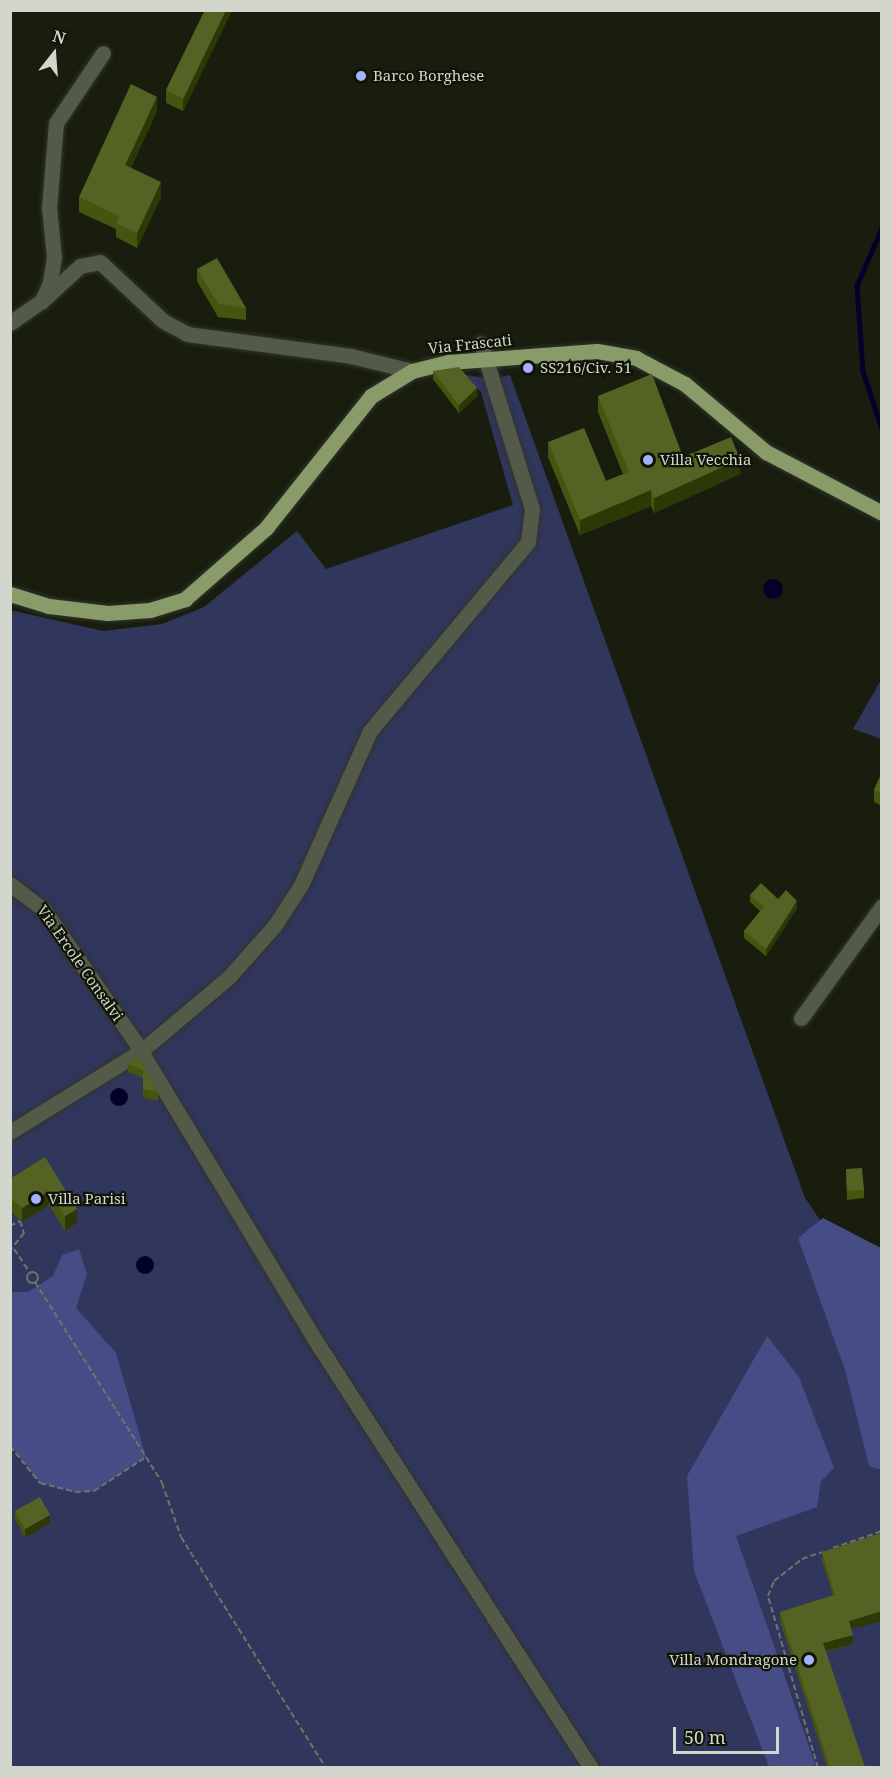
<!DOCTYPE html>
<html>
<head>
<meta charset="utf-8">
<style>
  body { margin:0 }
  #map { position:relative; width:892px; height:1778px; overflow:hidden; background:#181d0e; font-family:"Noto Serif",serif }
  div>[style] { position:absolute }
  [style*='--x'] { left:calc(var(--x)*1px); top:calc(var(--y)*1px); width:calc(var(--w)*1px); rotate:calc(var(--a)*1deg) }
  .green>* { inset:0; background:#31365c }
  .forest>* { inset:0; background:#464c85 }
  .water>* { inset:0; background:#05002a }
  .round { border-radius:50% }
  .stream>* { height:4.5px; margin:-2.25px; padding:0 2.25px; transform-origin:2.25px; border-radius:2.25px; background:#05002a }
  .path>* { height:2px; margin-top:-1px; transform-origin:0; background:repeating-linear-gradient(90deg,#6f7467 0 6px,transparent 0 9px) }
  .path>.ring { margin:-1px; padding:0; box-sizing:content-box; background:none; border:2px solid #6f7467; border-radius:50% }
  .roads { filter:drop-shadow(0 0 2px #31352d) drop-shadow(0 0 2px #31352d) }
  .minor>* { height:15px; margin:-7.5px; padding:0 7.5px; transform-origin:7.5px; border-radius:7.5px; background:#535a48 }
  .major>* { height:15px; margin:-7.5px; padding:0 7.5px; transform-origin:7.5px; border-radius:7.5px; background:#8a9b6a }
  .wall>* { inset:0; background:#455510 }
  .shaded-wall>* { inset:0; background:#2c3907 }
  .building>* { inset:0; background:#546324 }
  .dots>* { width:16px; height:16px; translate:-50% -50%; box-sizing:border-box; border:3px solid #0f1406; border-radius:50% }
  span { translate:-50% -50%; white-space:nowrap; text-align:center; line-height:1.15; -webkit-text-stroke:4.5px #0f1406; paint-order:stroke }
  .poi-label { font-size:15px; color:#d2d6cc }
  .left { translate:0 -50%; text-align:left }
  .right { translate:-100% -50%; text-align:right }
  .street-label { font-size:15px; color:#d2d6cc }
  .frame { position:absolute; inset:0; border:12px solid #d2d6cc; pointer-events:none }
  .north { position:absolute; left:24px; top:24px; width:60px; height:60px; -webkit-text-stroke:4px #0f1406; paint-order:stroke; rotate:17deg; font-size:16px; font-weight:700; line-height:24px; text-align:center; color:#d2d6cc }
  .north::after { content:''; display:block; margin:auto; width:21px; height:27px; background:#d2d6cc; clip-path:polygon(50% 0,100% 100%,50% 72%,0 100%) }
  .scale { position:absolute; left:673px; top:1727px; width:106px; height:27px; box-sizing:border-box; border:3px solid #d2d6cc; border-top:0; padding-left:8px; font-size:18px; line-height:21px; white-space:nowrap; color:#d2d6cc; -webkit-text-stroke:4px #0f1406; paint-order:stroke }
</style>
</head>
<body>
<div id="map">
  <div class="green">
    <i style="clip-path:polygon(460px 374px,491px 379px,510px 375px,805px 1198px,831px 1236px,881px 1274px,881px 1767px,11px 1767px,10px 610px,103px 631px,162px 624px,204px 607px,297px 531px,326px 569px,513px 505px,481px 392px)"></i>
    <i style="clip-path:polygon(881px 680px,882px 739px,881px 739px,853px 729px)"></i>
  </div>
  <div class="forest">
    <i style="clip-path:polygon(823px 1218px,881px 1248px,881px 1470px,869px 1466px,845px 1370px,798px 1238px)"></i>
    <i style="clip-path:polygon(79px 1249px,87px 1274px,76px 1308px,116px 1353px,146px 1457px,94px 1491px,75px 1492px,40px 1483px,11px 1446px,10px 1292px,28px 1292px,53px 1276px,62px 1255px)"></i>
    <i style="clip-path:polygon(767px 1336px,799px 1377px,834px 1468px,821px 1481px,817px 1507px,736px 1536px,816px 1767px,769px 1767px,694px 1571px,687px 1476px)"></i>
  </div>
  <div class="water">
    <i class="round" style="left:763px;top:579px;width:20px;height:20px"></i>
    <i class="round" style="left:110px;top:1088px;width:18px;height:18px"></i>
    <i class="round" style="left:136px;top:1256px;width:18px;height:18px"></i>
  </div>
  <div class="stream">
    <i style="--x:882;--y:206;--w:2;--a:90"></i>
    <i style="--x:882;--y:228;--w:63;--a:113.3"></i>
    <i style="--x:857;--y:286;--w:85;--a:86"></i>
    <i style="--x:863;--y:371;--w:61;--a:71.9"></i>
  </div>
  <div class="path">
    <i style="--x:10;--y:1226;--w:11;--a:-27"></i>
    <i style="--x:20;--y:1221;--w:13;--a:72"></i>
    <i style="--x:24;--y:1233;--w:22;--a:129"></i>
    <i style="--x:10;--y:1242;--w:1;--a:45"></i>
    <i style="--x:14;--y:1249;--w:27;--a:56"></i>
    <i class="ring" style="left:26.5px;top:1271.5px;width:9px;height:9px"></i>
    <i style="--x:35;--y:1282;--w:207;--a:57.6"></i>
    <i style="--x:10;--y:1446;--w:48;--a:51"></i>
    <i style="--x:40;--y:1483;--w:36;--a:14"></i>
    <i style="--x:75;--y:1492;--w:19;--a:-3"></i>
    <i style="--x:94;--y:1491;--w:62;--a:-33.2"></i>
    <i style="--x:146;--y:1457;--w:31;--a:58"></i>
    <i style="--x:162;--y:1483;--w:57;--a:70.6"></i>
    <i style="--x:181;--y:1537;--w:273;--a:57.9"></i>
    <i style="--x:833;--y:1548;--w:52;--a:-19.1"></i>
    <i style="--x:818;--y:1768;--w:179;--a:-106.2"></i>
    <i style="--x:768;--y:1596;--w:16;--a:-68"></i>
    <i style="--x:774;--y:1581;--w:36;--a:-38"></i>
    <i style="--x:802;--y:1559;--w:21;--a:-19"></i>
  </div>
  <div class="roads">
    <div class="minor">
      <i style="--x:42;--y:301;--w:52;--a:-42.6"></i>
      <i style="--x:80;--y:266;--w:20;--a:-11"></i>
      <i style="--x:100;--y:262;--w:86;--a:43.1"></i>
      <i style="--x:163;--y:321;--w:27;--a:28"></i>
      <i style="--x:187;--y:334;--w:165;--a:7.6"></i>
      <i style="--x:351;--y:356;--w:63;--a:13.8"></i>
      <i style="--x:10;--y:323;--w:39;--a:-35"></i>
      <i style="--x:42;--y:301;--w:21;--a:-67"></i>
      <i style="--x:50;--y:282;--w:25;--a:-81"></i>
      <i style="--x:54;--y:257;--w:49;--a:-95.8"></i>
      <i style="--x:49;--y:208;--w:85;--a:-85.3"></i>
      <i style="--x:56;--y:123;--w:84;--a:-56.1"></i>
      <i style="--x:10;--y:884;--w:43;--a:37.4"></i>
      <i style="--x:44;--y:910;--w:162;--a:55.3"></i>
      <i style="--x:136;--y:1043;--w:354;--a:58.9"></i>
      <i style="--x:319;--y:1346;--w:502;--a:57.2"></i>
      <i style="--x:801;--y:1018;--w:138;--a:-54.1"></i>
      <i style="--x:10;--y:1132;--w:154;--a:-31.7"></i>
      <i style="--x:141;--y:1051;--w:115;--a:-40.1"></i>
      <i style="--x:229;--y:977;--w:69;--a:-48.5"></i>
      <i style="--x:275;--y:925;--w:48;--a:-57"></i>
      <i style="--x:301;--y:885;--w:169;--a:-65.9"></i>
      <i style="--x:370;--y:731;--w:246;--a:-50.1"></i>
      <i style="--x:528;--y:542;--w:33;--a:-83"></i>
      <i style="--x:532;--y:509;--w:173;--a:-107.2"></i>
    </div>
    <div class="major">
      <i style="--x:10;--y:594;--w:41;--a:17.1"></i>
      <i style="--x:49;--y:606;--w:59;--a:6.8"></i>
      <i style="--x:108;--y:613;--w:42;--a:-4.1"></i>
      <i style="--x:150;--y:610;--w:37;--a:-17"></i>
      <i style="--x:185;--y:599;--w:108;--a:-41.2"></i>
      <i style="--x:266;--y:528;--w:169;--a:-51.5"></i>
      <i style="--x:371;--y:396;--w:48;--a:-31.4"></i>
      <i style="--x:412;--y:371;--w:38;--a:-14"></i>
      <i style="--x:449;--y:362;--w:148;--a:-4.3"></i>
      <i style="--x:597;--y:351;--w:40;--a:10"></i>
      <i style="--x:636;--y:358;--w:55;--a:28"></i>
      <i style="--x:685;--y:384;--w:106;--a:40"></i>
      <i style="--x:766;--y:452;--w:131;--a:27.7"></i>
    </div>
  </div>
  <div class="wall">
    <i style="clip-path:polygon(205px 10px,232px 10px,183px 111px,166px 103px,166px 90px)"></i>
    <i style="clip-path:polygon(157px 111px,131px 167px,161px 197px,137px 248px,116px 237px,116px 229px,79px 212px,79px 197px)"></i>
    <i style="clip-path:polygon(197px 269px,246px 308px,246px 320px,218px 317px,197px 281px)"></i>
    <i style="clip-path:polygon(433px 371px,477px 396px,459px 413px,433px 379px)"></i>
    <i style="clip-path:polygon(598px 396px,683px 457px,740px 474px,654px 513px,651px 506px,580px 535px,548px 457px,548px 442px,606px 481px,623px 474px,598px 412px)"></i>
    <i style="clip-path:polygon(882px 772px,882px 806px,874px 802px,874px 790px)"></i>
    <i style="clip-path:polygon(750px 895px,778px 899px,797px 908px,766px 956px,744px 938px,744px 931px,760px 911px,750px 902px)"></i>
    <i style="clip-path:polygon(138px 1056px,158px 1092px,158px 1101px,143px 1098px,143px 1078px,128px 1072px,128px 1064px)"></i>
    <i style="clip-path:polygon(45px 1157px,77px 1223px,65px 1231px,49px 1205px,22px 1222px,10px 1211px,10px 1179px)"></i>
    <i style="clip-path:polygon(846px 1169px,864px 1190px,864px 1198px,847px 1200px)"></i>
    <i style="clip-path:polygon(15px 1511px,50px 1523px,25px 1538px,15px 1519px)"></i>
    <i style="clip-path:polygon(882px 1533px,882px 1621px,851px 1629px,853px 1644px,826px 1652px,865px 1767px,827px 1767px,780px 1621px,780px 1612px,833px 1595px,822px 1561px,822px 1552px)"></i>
  </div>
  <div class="shaded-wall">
    <i style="clip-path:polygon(226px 10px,232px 10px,183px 111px,183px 99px)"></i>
    <i style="clip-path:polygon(157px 97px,157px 111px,125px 179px,125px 165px)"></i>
    <i style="clip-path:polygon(161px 182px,161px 197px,137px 248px,137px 233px)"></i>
    <i style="clip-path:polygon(477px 388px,477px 396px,459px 413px,459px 405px)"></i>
    <i style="clip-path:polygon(740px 459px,740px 474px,654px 513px,654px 498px)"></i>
    <i style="clip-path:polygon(651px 490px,651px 506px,580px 535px,580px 520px)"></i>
    <i style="clip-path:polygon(797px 901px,797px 908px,766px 956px,766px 949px)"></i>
    <i style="clip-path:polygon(49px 1191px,49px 1205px,22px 1222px,22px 1208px)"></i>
    <i style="clip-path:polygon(77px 1209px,77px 1223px,65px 1231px,65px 1216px)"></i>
    <i style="clip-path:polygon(50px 1515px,50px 1523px,25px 1538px,25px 1529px)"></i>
    <i style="clip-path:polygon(882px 1611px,882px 1621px,849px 1630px,849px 1621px)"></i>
    <i style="clip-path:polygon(853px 1635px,853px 1644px,823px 1652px,823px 1643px)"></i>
  </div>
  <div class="building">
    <i style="clip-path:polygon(205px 10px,226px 10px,183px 99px,166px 90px)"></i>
    <i style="clip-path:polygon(131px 84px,157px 97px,125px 165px,161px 182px,137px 233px,116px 223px,119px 216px,79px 197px)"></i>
    <i style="clip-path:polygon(217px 258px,246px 308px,218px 304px,197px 269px)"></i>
    <i style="clip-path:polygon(459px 367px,477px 388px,459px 405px,433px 371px)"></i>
    <i style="clip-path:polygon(652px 374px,683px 457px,731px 437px,740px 459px,654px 498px,651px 490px,580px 520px,548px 442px,584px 428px,606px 481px,629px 472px,598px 396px)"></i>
    <i style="clip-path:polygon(882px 772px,882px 793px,874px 790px)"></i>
    <i style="clip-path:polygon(761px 883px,778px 899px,786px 890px,797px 901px,766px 949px,744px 931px,764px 907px,750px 895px)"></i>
    <i style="clip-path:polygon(138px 1056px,158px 1092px,143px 1089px,143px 1070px,128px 1064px)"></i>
    <i style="clip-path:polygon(45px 1157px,77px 1209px,65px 1216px,49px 1191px,22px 1208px,10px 1197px,10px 1179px)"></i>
    <i style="clip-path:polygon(862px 1168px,864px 1190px,847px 1191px,846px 1169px)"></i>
    <i style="clip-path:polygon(40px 1497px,50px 1515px,25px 1529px,15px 1511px)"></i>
    <i style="clip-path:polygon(882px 1533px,882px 1611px,849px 1621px,853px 1635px,823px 1643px,865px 1767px,830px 1767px,780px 1612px,835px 1595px,822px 1552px)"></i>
  </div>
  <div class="dots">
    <i style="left:361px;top:76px;background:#a6b1fc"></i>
    <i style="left:528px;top:368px;background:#a6b1fc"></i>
    <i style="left:648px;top:460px;background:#a6b1fc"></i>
    <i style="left:36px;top:1199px;background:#a6b1fc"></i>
    <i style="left:809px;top:1660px;background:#a6b1fc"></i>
  </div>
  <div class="poi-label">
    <span class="left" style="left:373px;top:76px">Barco Borghese</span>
    <span class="left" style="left:540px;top:368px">SS216/Civ. 51</span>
    <span class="left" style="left:660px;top:460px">Villa Vecchia</span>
    <span class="left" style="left:48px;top:1199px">Villa Parisi</span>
    <span class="right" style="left:797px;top:1660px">Villa Mondragone</span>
  </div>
  <div class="street-label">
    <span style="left:470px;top:344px;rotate:-6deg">Via Frascati</span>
    <span style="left:80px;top:963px;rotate:55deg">Via Ercole Consalvi</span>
  </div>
  <div class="frame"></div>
  <div class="north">N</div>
  <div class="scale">50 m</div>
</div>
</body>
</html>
